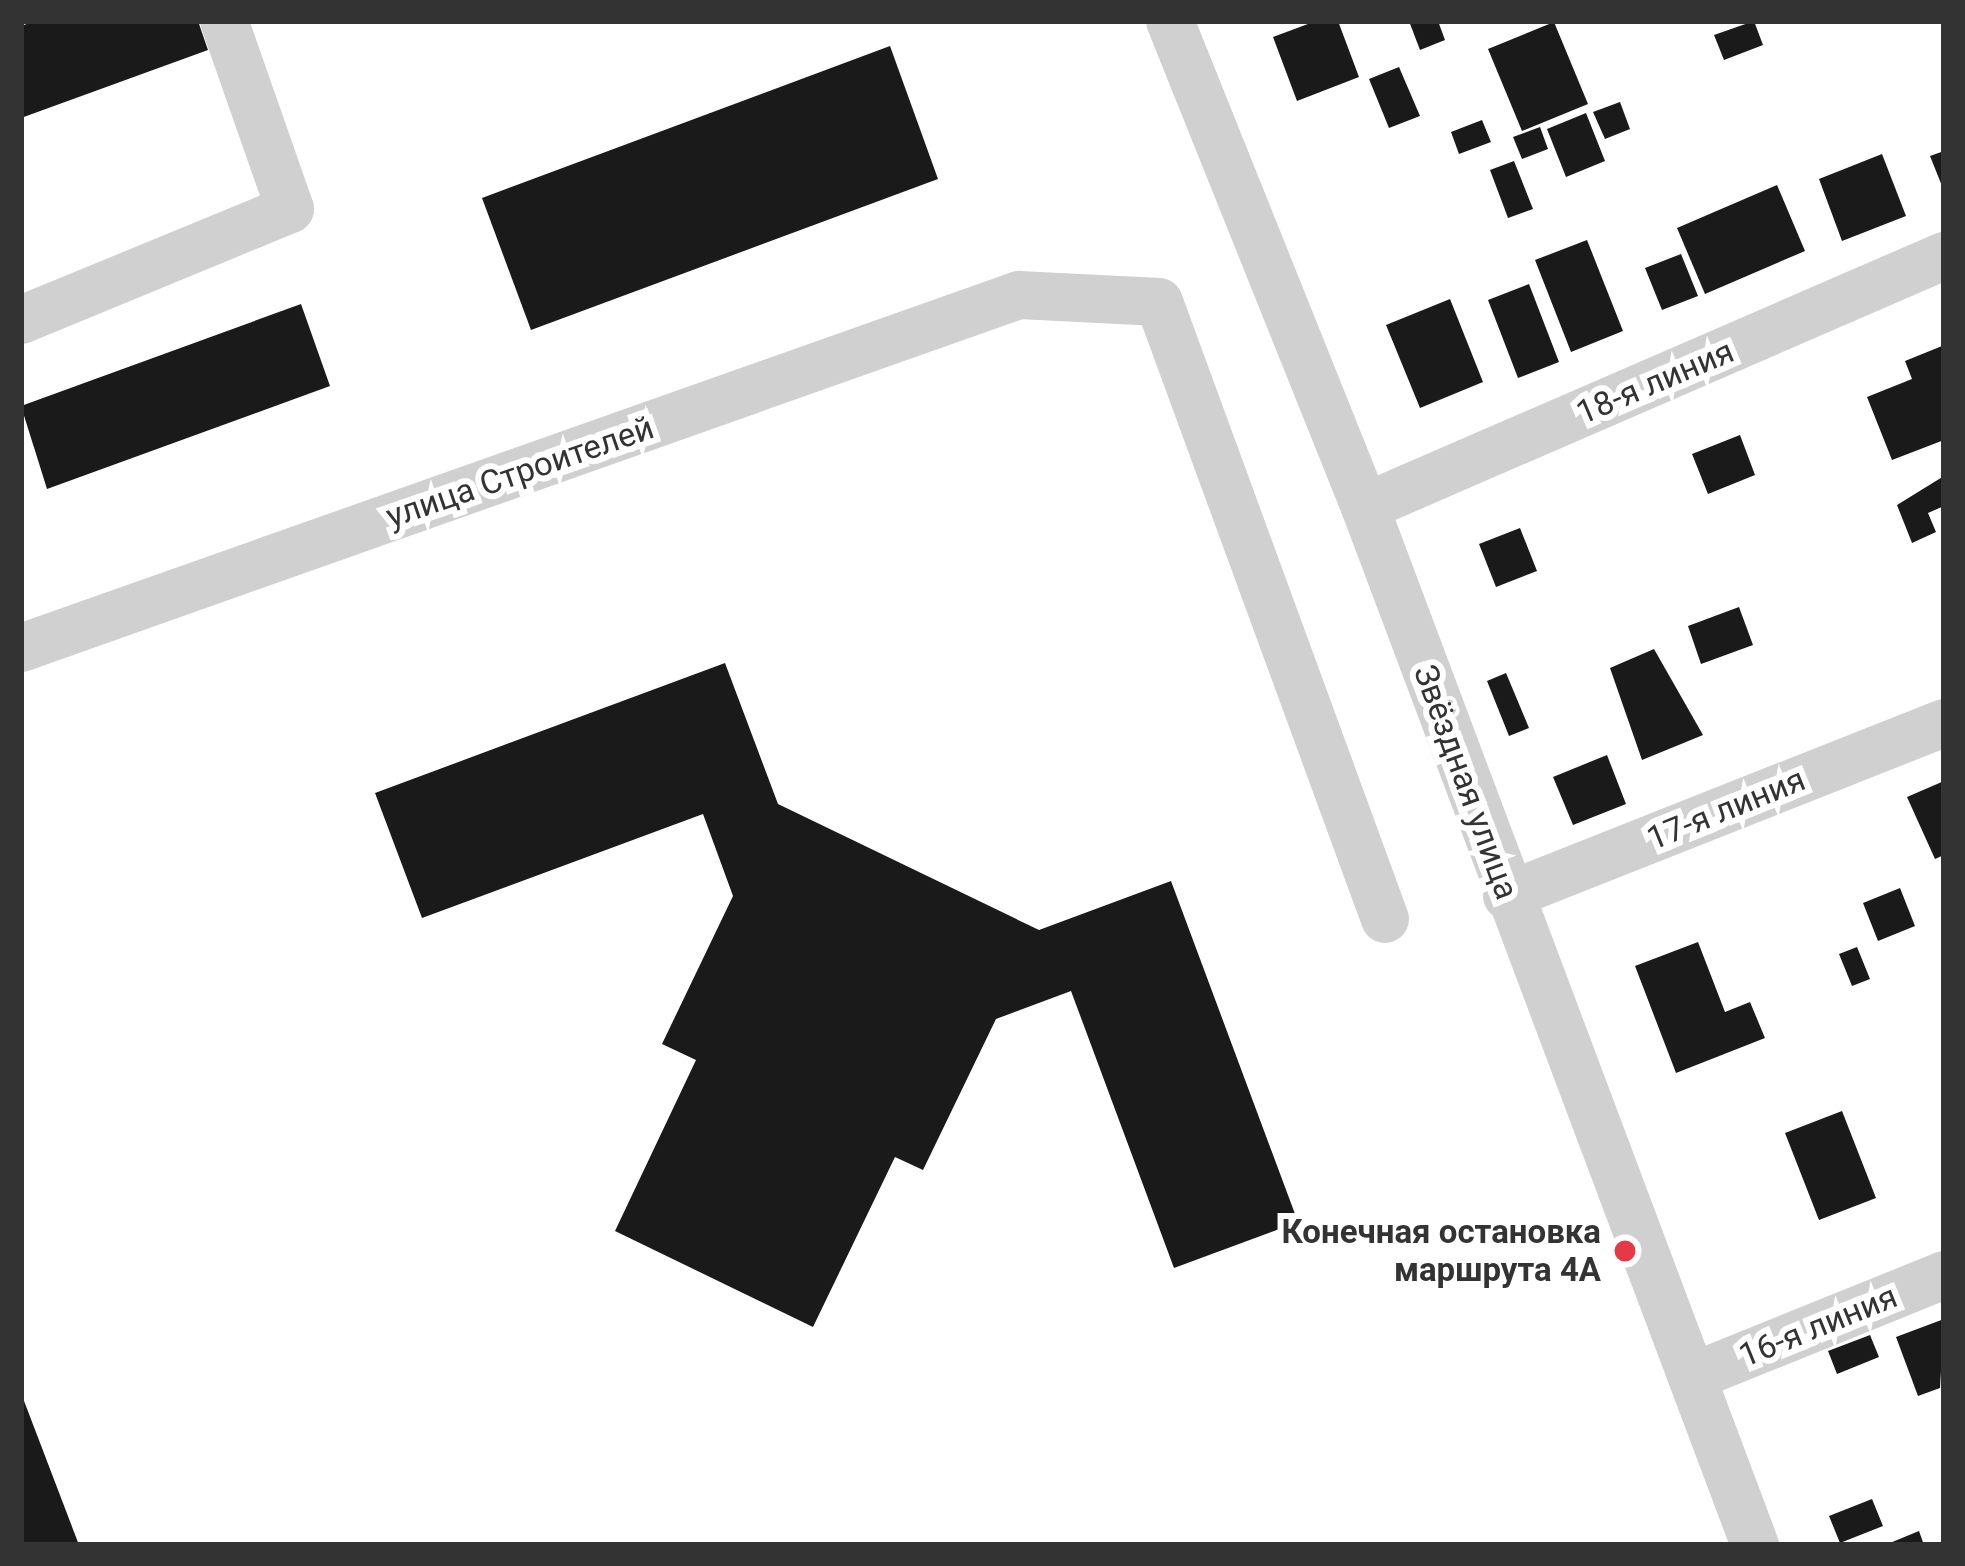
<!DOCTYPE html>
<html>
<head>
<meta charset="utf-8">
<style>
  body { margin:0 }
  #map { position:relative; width:1965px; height:1566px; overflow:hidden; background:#fff; font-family:Roboto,sans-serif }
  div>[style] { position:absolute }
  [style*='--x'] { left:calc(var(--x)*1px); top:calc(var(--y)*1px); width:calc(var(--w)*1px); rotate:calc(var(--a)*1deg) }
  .building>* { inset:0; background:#1a1a1a }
  .street>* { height:48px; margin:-24px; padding:0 24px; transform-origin:24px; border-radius:24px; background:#d0d0d0 }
  .dots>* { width:33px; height:33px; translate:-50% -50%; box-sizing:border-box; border:6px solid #fff; border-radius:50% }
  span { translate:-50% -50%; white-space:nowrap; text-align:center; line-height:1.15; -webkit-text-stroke:12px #fff; paint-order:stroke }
  .street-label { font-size:33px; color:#333 }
  .poi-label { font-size:33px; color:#333; font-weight:700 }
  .right { translate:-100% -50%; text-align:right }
  .frame { position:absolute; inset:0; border:24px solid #333; pointer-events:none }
</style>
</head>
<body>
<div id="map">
  <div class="building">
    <i style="clip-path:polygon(35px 21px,198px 21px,208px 50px,21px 118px,21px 26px)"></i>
    <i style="clip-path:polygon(1316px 21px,1338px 21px,1359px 77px,1297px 101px,1273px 37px)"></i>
    <i style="clip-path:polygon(1409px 21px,1438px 21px,1445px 40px,1420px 50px)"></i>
    <i style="clip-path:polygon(1754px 21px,1763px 45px,1724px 60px,1714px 35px)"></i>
    <i style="clip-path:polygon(1554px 22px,1588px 104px,1522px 131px,1488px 49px)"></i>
    <i style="clip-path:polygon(890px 46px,938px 179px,531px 330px,482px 198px)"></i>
    <i style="clip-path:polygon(1399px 67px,1420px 116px,1389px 128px,1369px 79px)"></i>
    <i style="clip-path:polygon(1620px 102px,1630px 129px,1605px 139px,1593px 112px)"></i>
    <i style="clip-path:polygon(1586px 113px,1605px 161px,1566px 177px,1547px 129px)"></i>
    <i style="clip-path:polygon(1482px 120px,1491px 142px,1459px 154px,1451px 132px)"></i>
    <i style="clip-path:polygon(1540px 127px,1548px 149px,1522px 159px,1513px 137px)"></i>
    <i style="clip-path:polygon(1944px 151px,1944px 191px,1930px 156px)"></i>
    <i style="clip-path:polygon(1882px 154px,1906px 216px,1842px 241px,1819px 179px)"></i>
    <i style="clip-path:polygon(1514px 161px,1533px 209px,1508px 218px,1490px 170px)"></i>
    <i style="clip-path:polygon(1777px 185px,1805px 251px,1705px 294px,1677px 228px)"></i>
    <i style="clip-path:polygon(1587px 240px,1623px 331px,1571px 352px,1535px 260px)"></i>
    <i style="clip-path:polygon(1681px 254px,1698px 296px,1662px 310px,1645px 268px)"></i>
    <i style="clip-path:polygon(1529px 284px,1559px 362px,1518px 378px,1488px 300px)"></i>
    <i style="clip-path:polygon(1450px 299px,1483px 382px,1420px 408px,1386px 325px)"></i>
    <i style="clip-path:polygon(301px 304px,330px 386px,47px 489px,21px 406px)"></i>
    <i style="clip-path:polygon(1942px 346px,1944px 440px,1892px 460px,1867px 397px,1912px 379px,1905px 361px)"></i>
    <i style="clip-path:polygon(1740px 435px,1755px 475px,1708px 494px,1692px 454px)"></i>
    <i style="clip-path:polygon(1944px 476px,1944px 506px,1928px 513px,1936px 532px,1912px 543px,1897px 505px)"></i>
    <i style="clip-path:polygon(1520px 528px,1537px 571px,1496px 587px,1479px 544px)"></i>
    <i style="clip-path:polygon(1739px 607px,1753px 645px,1701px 664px,1688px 626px)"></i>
    <i style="clip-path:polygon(1654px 649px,1703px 735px,1642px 760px,1610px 668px)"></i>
    <i style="clip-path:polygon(725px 663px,778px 804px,1039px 930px,1171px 881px,1298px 1222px,1174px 1268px,1071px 991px,996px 1019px,923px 1170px,895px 1157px,813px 1327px,615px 1231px,696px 1060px,662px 1044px,733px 896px,703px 814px,422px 918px,375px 793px)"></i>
    <i style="clip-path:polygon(1506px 673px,1529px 728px,1509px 736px,1487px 681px)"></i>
    <i style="clip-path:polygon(1607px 755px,1626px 804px,1573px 825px,1553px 777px)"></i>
    <i style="clip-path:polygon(1944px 781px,1944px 855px,1935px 859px,1907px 797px)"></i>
    <i style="clip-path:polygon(1900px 888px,1915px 926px,1878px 941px,1863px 903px)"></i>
    <i style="clip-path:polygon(1698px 942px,1725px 1012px,1750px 1002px,1765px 1038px,1676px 1073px,1635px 966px)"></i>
    <i style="clip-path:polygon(1857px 947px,1870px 979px,1852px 986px,1839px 954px)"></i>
    <i style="clip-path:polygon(1842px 1111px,1876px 1198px,1819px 1220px,1785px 1133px)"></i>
    <i style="clip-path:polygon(1944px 1319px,1940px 1388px,1918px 1396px,1896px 1337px)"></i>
    <i style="clip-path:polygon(1870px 1335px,1879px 1357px,1837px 1374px,1828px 1351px)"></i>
    <i style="clip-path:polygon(21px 1393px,79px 1545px,21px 1545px)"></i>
    <i style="clip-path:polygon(1872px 1499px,1883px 1526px,1840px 1543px,1829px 1516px)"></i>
    <i style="clip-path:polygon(1919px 1531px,1924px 1545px,1885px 1545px)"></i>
  </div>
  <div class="street">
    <i style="--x:1170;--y:21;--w:524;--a:68.14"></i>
    <i style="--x:1365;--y:507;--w:1109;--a:69.41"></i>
    <i style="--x:21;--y:320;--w:291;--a:-22.4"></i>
    <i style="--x:290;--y:209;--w:199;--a:-109.3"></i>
    <i style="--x:1365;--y:507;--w:631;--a:-23.44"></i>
    <i style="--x:21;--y:648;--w:1059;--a:-19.48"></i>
    <i style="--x:1019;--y:295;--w:140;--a:2.9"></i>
    <i style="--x:1159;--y:302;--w:657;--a:69.88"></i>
    <i style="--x:1507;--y:896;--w:470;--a:-21.6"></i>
    <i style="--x:1692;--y:1377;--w:272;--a:-22"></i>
  </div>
  <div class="dots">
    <i style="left:1625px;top:1251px;background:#e63946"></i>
  </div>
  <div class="street-label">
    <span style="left:1655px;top:382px;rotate:-23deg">18-я линия</span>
    <span style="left:520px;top:472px;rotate:-19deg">улица Строителей</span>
    <span style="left:1466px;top:782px;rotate:70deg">Звёздная улица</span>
    <span style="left:1726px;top:809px;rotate:-22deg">17-я линия</span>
    <span style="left:1818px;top:1326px;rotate:-22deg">16-я линия</span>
  </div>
  <div class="poi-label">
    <span class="right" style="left:1601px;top:1251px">Конечная остановка<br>маршрута 4А</span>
  </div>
  <div class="frame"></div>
</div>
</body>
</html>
